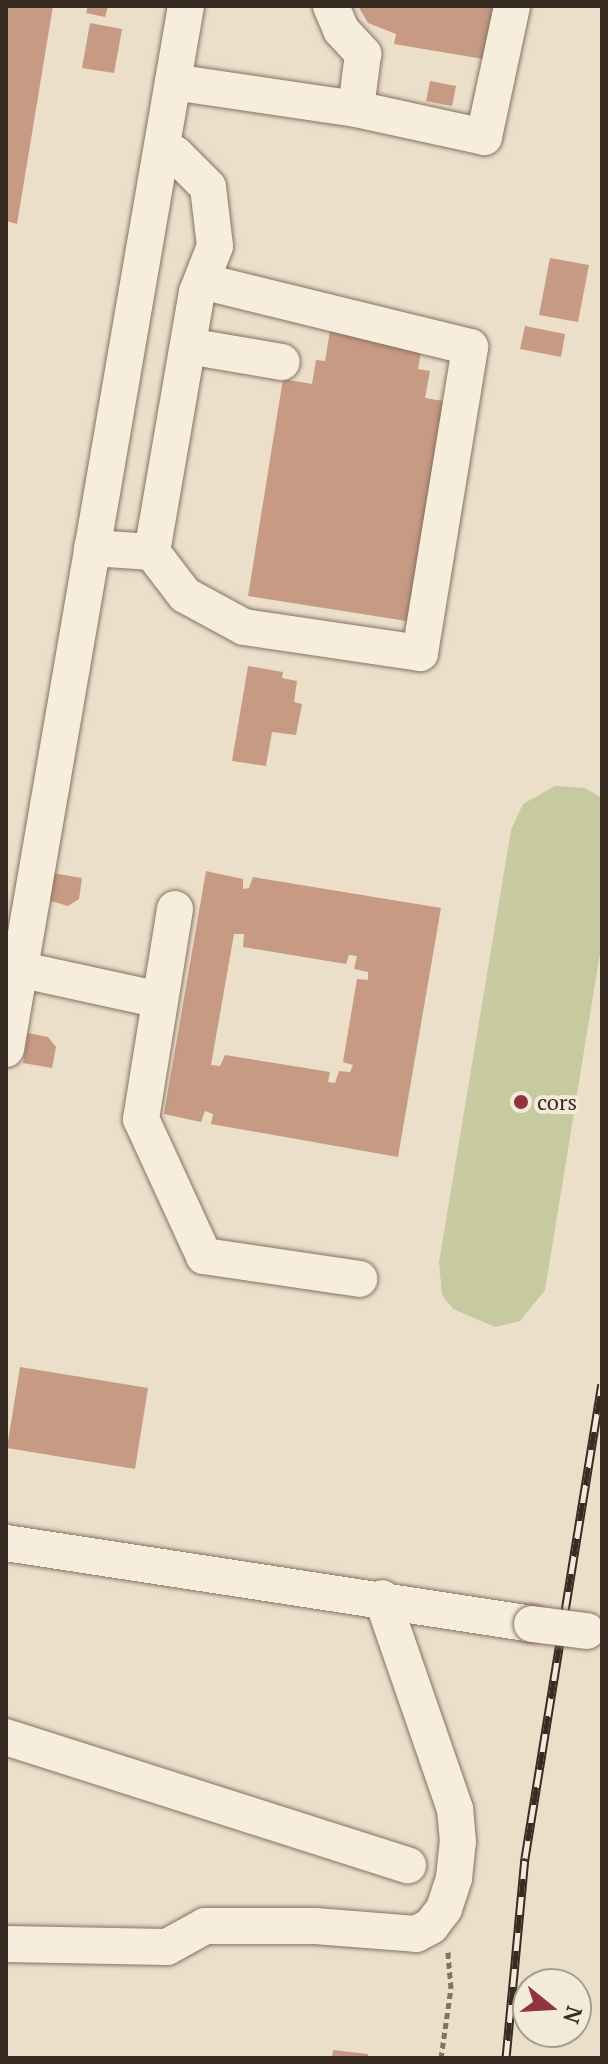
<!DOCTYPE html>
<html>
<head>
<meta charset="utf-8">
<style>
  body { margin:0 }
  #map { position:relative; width:608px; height:2064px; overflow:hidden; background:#ebdfca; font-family:"PT Serif",serif }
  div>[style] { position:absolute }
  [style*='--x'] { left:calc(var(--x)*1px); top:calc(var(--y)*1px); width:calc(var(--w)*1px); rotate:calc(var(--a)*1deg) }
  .green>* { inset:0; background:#c7c99f }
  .building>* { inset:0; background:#c69a83 }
  .path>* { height:5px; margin-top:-2.5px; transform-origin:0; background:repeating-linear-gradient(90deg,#877160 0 6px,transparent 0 10px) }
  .roads { filter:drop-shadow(0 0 2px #877160) drop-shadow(0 0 2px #877160) }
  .minor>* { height:36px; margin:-18px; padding:0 18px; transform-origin:18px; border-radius:18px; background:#f6eddd }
  .rail>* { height:9px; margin-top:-4.5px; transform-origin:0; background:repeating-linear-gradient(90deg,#f3ead9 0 18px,#382b22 0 36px); box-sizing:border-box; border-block:2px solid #382b22 }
  .bridges { filter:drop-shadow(0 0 2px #877160) drop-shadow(0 0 2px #877160) }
  .minor-bridge>* { height:36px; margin:-18px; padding:0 18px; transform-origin:18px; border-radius:18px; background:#f6eddd }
  .dots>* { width:22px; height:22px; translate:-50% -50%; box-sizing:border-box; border:4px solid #f3ead9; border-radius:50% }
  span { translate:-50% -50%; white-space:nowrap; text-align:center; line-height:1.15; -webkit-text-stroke:8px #f3ead9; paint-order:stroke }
  .poi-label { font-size:22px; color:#382b22 }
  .left { translate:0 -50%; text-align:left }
  .frame { position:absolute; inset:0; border:8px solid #382b22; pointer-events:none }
  .north { position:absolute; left:512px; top:1968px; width:80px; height:80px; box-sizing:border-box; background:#f3ead9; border:2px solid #a89e90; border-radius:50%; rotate:108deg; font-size:22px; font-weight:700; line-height:32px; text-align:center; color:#382b22 }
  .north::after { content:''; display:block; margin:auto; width:28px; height:36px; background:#90353d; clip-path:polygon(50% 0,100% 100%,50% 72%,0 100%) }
</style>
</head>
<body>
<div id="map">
  <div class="green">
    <i style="clip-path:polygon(555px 786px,585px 788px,602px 798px,602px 941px,545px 1290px,520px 1321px,495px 1327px,453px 1309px,442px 1295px,439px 1262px,511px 830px,523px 804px)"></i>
  </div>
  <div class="building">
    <i style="clip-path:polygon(6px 6px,53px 6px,17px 224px,6px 221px)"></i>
    <i style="clip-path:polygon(88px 6px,108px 6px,105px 17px,86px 13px)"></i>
    <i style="clip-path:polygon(358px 6px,500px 6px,489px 60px,394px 44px,396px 34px,368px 23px)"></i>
    <i style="clip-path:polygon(90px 23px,122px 29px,114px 73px,82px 68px)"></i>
    <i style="clip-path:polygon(430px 81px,456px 86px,452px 106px,426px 101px)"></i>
    <i style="clip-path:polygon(550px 258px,589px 265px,578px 322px,539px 315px)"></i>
    <i style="clip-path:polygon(525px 326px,565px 334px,561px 357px,520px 349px)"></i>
    <i style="clip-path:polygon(330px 331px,422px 346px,418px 369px,430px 371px,425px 398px,449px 402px,413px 622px,248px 596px,283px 379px,312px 384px,316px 360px,325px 361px)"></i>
    <i style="clip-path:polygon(248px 666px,283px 672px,282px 678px,297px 681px,294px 702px,302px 704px,296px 735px,272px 732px,266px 766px,232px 761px)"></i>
    <i style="clip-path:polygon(evenodd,206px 871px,243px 879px,243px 889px,249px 888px,253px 877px,441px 908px,398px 1157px,211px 1124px,213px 1114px,205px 1111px,201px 1122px,164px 1114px,206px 871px,234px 934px,244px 934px,243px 947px,346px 964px,349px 955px,357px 956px,354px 969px,368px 972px,368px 980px,357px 979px,343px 1062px,353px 1065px,350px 1072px,339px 1071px,335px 1083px,328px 1082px,330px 1072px,225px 1055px,220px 1066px,211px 1065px,234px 934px)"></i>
    <i style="clip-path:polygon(53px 873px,82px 878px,79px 899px,68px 906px,45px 899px)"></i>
    <i style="clip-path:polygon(28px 1033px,48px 1037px,56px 1047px,52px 1068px,23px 1063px)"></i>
    <i style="clip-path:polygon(20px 1367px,148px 1388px,135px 1469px,7px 1448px)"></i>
    <i style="clip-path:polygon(333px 2050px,368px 2054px,368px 2058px,332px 2058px)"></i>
  </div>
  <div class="path">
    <i style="--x:441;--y:2058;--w:71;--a:-81.9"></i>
    <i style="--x:451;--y:1988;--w:38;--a:-95"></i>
  </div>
  <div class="roads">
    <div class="minor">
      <i style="--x:331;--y:6;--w:26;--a:67"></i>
      <i style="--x:341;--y:30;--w:33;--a:47"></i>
      <i style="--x:363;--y:54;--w:55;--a:97.3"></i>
      <i style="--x:173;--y:82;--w:185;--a:8.4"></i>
      <i style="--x:356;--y:109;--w:131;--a:12.3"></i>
      <i style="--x:484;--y:137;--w:134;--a:-77.9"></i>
      <i style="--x:188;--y:346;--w:95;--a:9.7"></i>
      <i style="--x:92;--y:548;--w:60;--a:3.8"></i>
      <i style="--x:152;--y:552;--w:264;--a:-80.2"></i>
      <i style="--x:197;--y:292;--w:49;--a:-68.6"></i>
      <i style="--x:215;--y:246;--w:59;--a:-96.8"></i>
      <i style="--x:208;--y:187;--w:47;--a:-135"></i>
      <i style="--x:175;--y:154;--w:14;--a:-168"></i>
      <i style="--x:152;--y:552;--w:54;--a:52.5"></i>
      <i style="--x:185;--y:595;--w:67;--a:28.5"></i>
      <i style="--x:244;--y:627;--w:178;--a:8.4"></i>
      <i style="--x:420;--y:653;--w:310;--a:-80.7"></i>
      <i style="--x:470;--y:347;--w:276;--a:-166.2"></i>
      <i style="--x:175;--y:909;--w:213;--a:99.2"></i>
      <i style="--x:141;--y:1119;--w:151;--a:65.3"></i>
      <i style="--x:204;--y:1256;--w:157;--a:8.4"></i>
      <i style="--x:18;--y:969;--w:145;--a:12.3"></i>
      <i style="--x:6;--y:1049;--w:1058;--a:-80.21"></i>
      <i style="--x:6;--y:1543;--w:532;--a:8.75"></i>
      <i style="--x:6;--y:1737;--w:422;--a:17.7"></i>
      <i style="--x:6;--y:1944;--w:161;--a:1.1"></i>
      <i style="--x:167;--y:1947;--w:43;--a:-28.9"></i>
      <i style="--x:205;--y:1926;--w:110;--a:0"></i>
      <i style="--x:315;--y:1926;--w:101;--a:4.5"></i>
      <i style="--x:416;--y:1934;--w:17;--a:-28"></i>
      <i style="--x:431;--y:1926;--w:21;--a:-53"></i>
      <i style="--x:444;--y:1909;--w:33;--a:-72"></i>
      <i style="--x:454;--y:1878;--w:36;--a:-84"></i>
      <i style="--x:458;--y:1842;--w:33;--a:-95"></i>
      <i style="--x:455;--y:1809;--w:223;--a:-109.1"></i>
    </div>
  </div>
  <div class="rail">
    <i style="--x:506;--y:2058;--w:201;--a:-84.6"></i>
    <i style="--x:525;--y:1858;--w:480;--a:-80.8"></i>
  </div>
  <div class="bridges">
    <div class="minor-bridge">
      <i style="--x:532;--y:1624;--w:55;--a:7.3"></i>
    </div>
  </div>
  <div class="dots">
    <i style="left:521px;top:1102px;background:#90353d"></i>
  </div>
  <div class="poi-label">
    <span class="left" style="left:537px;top:1102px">cors</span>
  </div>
  <div class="frame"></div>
  <div class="north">N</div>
</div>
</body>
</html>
